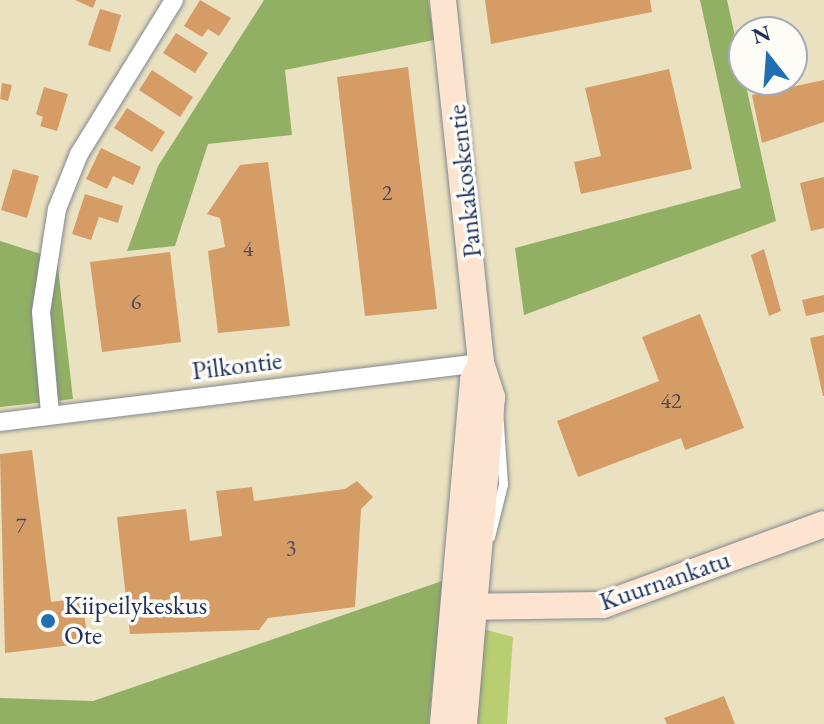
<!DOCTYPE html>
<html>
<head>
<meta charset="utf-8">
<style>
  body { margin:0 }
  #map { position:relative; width:824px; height:724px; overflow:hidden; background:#eae1c0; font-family:"EB Garamond",serif }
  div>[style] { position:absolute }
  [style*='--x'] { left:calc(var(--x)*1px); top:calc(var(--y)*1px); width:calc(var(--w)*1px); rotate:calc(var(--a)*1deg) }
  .green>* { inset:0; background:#b9cd71 }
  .forest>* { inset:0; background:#92b063 }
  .building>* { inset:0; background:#d59c66 }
  .roads { filter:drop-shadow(0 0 2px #82888f) drop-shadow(0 0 2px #82888f) }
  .lane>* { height:9px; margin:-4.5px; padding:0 4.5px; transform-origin:4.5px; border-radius:4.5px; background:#fff }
  .street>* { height:18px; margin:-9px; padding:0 9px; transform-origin:9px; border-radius:9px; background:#fff }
  .secondary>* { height:26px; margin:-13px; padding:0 13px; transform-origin:13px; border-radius:13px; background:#fde4d0 }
  .dots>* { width:22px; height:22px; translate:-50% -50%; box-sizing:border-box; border:4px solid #fdfcf7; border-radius:50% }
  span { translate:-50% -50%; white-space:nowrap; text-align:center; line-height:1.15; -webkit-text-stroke:7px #fdfcf7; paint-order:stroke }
  .number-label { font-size:22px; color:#4a4a60 }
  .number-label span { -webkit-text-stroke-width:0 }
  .street-label { font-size:26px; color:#1b2f5e }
  .poi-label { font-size:26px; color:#1b2f5e }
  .left { translate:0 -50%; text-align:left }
  .north { position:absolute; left:728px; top:16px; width:80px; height:80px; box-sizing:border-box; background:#fdfcf7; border:2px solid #a3aaba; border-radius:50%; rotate:343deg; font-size:22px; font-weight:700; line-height:32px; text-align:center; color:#1b2f5e }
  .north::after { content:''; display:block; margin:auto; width:28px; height:36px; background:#1f6fb2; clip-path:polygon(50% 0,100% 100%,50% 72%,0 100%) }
</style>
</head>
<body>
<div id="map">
  <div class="green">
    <i style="clip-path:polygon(442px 618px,513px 637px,507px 724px,428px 724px)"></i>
  </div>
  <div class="forest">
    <i style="clip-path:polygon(264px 0,428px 0,434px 40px,285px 70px,292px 135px,208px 144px,175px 246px,127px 251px,158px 166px)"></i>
    <i style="clip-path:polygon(700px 0,727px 0,776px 221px,524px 315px,515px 248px,741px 188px)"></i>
    <i style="clip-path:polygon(0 241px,57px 259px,73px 399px,0 407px)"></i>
    <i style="clip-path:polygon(445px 580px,428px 724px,0 724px,0 698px,93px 701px)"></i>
  </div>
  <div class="building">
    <i style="clip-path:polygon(75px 0,96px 0,93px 8px)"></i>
    <i style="clip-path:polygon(200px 0,231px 18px,219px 36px,208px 29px,202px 37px,184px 26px)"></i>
    <i style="clip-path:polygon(485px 0,650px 0,652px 12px,491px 44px)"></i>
    <i style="clip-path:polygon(100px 9px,121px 15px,110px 52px,88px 45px)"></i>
    <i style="clip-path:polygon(176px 33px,208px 53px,195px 73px,163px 53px)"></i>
    <i style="clip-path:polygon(408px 67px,437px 309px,365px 316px,337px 77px)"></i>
    <i style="clip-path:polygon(669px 69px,692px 169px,581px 194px,574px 162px,601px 156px,585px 88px)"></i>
    <i style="clip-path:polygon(152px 70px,193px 97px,180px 117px,139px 90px)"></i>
    <i style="clip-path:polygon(824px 80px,824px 122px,762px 143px,752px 95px)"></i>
    <i style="clip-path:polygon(2px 83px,12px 85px,8px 101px,0 99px)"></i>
    <i style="clip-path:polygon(44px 87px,68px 94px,57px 131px,40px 126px,43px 117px,36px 114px)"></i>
    <i style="clip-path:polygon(127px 108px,165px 132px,152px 152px,114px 128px)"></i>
    <i style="clip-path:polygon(101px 148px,141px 167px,133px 185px,113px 176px,107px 189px,86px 179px)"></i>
    <i style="clip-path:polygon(268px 162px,290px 326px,218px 333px,208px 251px,225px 247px,220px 218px,207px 214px,240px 165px)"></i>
    <i style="clip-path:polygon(13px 169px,39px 176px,27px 218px,1px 210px)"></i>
    <i style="clip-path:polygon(824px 177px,824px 228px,811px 231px,800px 183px)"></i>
    <i style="clip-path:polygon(85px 194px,123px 206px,118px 223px,99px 217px,91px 240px,72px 234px)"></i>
    <i style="clip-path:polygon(764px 249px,781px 311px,769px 316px,751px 255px)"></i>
    <i style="clip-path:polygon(170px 252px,181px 342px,102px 352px,90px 262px)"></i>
    <i style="clip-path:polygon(824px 295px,824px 312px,806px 316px,802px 300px)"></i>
    <i style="clip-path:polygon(700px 314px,744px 428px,685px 450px,681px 438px,578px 477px,557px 421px,659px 381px,642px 337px)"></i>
    <i style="clip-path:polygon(824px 335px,824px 396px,823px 396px,810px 338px)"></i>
    <i style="clip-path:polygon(32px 450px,51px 602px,82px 598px,88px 643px,5px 653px,0 454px)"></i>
    <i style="clip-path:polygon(357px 481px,373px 497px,361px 509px,355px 607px,268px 618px,259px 630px,130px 634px,117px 517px,186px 509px,190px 541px,222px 536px,216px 491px,252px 487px,254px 501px,345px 489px)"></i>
    <i style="clip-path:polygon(724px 696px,735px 724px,667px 724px,664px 718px)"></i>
  </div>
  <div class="roads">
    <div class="lane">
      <i style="--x:490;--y:537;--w:55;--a:-76.2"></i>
      <i style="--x:503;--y:484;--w:74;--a:-93.9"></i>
    </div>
    <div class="street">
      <i style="--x:50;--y:413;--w:101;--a:-95.1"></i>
      <i style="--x:41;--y:312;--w:104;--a:-81.2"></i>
      <i style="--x:57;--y:209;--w:59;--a:-68.2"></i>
      <i style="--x:79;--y:154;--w:181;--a:-58.3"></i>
      <i style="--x:0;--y:422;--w:485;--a:-7"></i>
    </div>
    <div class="secondary">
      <i style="--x:443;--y:0;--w:365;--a:84"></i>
      <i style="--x:481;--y:363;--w:36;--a:72"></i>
      <i style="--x:492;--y:397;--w:328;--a:94.9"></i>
      <i style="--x:454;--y:607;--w:149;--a:-0.8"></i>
      <i style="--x:603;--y:605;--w:235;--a:-20.1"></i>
      <i style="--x:443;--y:724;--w:345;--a:-85"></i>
      <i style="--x:473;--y:380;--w:19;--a:-65"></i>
    </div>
  </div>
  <div class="dots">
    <i style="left:48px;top:621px;background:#1f6fb2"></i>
  </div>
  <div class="number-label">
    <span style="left:387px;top:193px">2</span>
    <span style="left:248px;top:249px">4</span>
    <span style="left:136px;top:302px">6</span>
    <span style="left:671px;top:401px">42</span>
    <span style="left:21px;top:526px">7</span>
    <span style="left:291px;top:548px">3</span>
  </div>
  <div class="street-label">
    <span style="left:465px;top:181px;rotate:-96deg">Pankakoskentie</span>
    <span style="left:237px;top:366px;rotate:-7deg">Pilkontie</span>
    <span style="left:665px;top:581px;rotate:-19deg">Kuurnankatu</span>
  </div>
  <div class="poi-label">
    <span class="left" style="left:64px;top:621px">Kiipeilykeskus<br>Ote</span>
  </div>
  <div class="north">N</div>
</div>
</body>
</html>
